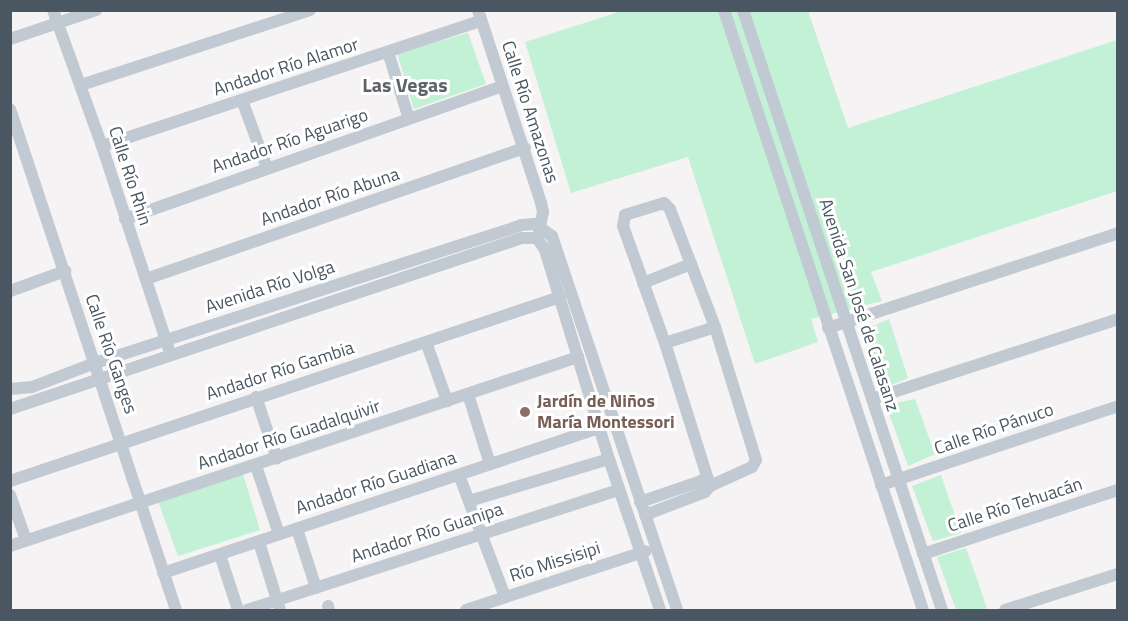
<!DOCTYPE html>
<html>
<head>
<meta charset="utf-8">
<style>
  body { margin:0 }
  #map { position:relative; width:1128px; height:621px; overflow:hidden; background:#f5f3f3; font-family:"Titillium Web",sans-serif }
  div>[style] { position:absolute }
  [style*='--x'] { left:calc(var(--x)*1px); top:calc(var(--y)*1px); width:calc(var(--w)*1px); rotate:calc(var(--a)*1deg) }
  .green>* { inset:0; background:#c3f1d5 }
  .minor>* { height:12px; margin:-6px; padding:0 6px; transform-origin:6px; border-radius:6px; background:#c1cad2 }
  .dots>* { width:16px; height:16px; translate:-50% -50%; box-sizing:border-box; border:3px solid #fff; border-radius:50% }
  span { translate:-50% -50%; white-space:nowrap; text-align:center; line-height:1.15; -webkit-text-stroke:6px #fff; paint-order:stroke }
  .street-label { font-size:18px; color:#4a5661 }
  .education-label { font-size:18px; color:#785e54; font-weight:700 }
  .left { translate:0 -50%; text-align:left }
  .neighbourhood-label { font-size:20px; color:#5f6368; font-weight:700 }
  .frame { position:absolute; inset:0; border:12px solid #4a5661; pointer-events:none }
</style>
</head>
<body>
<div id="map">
  <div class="green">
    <i style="clip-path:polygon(622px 11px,808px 11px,848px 128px,1117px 40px,1117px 191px,871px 272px,882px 301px,811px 319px,818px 342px,755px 364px,688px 157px,571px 193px,525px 42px)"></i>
    <i style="clip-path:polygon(468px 33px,486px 84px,414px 109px,397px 53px)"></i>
    <i style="clip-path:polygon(889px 319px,908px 378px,882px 389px,862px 331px)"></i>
    <i style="clip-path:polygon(915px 399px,935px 454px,908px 466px,886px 405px)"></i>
    <i style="clip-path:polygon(243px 474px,260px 530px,178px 556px,158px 501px)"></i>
    <i style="clip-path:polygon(941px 475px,961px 533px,933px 541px,912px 486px)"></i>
    <i style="clip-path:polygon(966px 548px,987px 608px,982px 610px,956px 610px,937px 557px)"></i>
  </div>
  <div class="minor">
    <i style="--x:53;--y:10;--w:145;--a:70.2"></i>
    <i style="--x:102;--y:146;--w:212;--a:71.8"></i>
    <i style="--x:478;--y:10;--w:203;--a:71.9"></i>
    <i style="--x:541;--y:203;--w:9;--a:77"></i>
    <i style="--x:543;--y:212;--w:19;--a:102"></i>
    <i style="--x:724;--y:10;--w:632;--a:71.65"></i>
    <i style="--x:743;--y:10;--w:632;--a:71.65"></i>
    <i style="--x:10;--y:39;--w:91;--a:-18.6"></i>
    <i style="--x:388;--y:52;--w:70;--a:72.6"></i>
    <i style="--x:81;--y:85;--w:241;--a:-18.1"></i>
    <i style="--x:242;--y:100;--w:72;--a:69.8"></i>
    <i style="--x:10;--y:109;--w:528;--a:71.67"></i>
    <i style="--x:102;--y:146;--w:399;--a:-18.3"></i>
    <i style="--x:125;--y:219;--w:400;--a:-19.4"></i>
    <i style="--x:537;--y:238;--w:14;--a:56"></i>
    <i style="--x:545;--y:250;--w:219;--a:73"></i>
    <i style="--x:609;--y:459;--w:159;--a:71.3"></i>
    <i style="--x:146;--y:279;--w:401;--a:-19.1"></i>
    <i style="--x:643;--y:283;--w:52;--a:-21.6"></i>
    <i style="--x:10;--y:291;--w:59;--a:-20"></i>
    <i style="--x:828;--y:328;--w:305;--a:-18.1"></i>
    <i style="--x:426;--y:342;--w:63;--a:70.4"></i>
    <i style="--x:665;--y:343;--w:52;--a:-17.7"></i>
    <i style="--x:10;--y:389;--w:22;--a:-5"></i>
    <i style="--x:32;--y:387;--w:67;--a:-20.9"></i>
    <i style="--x:95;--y:363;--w:448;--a:-17.9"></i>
    <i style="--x:521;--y:225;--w:14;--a:-4"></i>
    <i style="--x:535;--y:224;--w:21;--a:35"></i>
    <i style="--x:552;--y:236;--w:394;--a:71.5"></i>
    <i style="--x:468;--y:394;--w:73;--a:72.6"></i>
    <i style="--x:256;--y:397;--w:65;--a:71.3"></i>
    <i style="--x:872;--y:399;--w:259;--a:-18"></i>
    <i style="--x:10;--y:409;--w:540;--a:-18.47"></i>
    <i style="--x:522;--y:238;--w:15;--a:0"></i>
    <i style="--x:256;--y:466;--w:72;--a:71.3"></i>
    <i style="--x:459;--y:475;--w:130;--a:69.3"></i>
    <i style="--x:10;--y:481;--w:580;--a:-18.5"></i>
    <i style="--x:881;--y:485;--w:250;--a:-18.4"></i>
    <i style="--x:10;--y:495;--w:48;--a:70.4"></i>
    <i style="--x:469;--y:501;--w:146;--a:-16.7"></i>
    <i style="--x:640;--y:502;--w:65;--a:-19"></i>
    <i style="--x:701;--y:481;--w:10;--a:29"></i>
    <i style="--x:645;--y:515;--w:64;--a:-21"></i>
    <i style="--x:705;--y:492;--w:8;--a:-50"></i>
    <i style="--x:710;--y:486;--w:46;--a:-24.3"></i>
    <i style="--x:752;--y:467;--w:8;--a:-60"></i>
    <i style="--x:756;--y:460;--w:139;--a:-107.1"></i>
    <i style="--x:715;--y:327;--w:126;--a:-110.9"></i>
    <i style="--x:670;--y:209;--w:8;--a:-135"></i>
    <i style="--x:664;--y:203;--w:41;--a:162.9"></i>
    <i style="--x:625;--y:215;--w:11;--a:100"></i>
    <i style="--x:623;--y:226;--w:124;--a:70.3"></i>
    <i style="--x:665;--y:343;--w:150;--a:72.5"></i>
    <i style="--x:297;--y:529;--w:62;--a:72.1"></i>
    <i style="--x:259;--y:542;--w:71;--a:72.8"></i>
    <i style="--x:10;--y:546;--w:599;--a:-18.4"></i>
    <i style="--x:923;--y:554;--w:205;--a:-18.2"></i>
    <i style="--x:220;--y:555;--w:58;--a:71.9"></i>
    <i style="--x:163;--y:573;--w:460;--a:-18.4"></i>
    <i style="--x:328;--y:606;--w:4;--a:76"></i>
    <i style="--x:247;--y:610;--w:391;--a:-17.9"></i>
    <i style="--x:466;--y:610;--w:189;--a:-18.1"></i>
    <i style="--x:1005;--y:610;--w:119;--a:-17.7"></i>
  </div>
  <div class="dots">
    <i style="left:525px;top:412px;background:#8d6e63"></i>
  </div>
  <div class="street-label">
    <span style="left:286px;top:67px;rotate:-18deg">Andador Río Alamor</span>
    <span style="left:530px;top:112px;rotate:72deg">Calle Río Amazonas</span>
    <span style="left:290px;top:141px;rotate:-19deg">Andador Río Aguarigo</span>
    <span style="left:130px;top:176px;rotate:72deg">Calle Río Rhin</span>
    <span style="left:330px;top:197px;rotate:-19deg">Andador Río Abuna</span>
    <span style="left:270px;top:287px;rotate:-18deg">Avenida Río Volga</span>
    <span style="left:859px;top:305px;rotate:72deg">Avenida San José de Calasanz</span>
    <span style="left:111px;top:354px;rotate:71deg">Calle Río Ganges</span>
    <span style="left:280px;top:371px;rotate:-18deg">Andador Río Gambia</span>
    <span style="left:994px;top:429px;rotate:-19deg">Calle Río Pánuco</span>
    <span style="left:289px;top:435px;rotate:-18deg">Andador Río Guadalquivir</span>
    <span style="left:376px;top:483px;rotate:-18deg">Andador Río Guadiana</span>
    <span style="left:1015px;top:505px;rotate:-18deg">Calle Río Tehuacán</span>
    <span style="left:427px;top:533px;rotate:-18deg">Andador Río Guanipa</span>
    <span style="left:555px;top:562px;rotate:-18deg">Río Missisipi</span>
  </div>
  <div class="education-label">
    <span class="left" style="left:537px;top:412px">Jardín de Niños<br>María Montessori</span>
  </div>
  <div class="neighbourhood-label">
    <span style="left:405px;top:84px">Las Vegas</span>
  </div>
  <div class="frame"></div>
</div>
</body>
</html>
